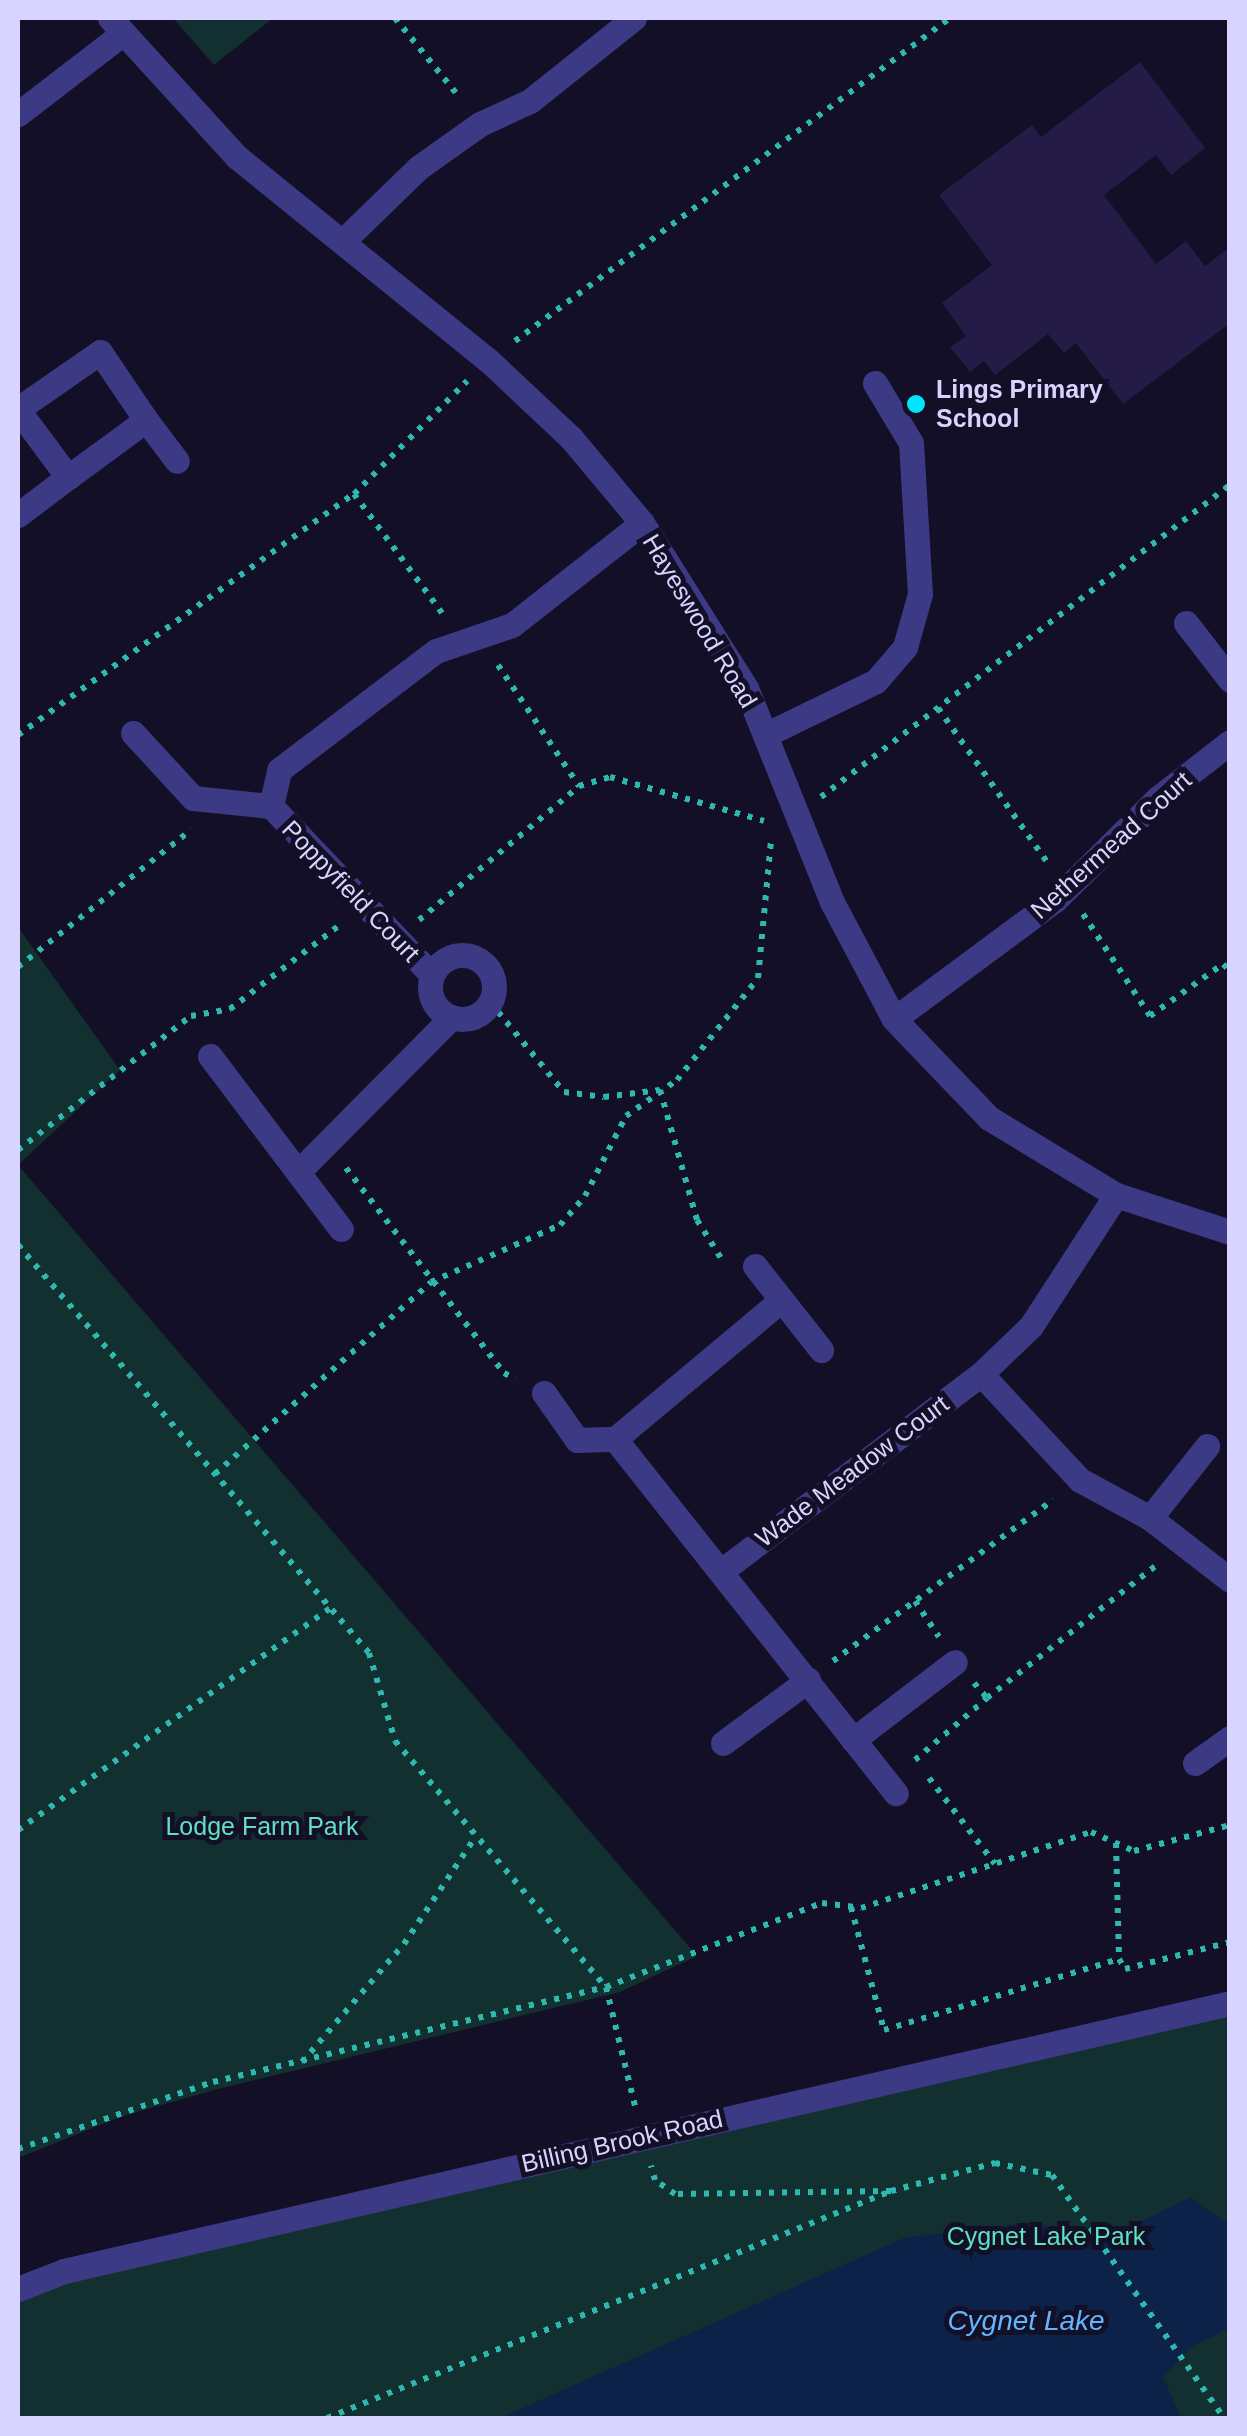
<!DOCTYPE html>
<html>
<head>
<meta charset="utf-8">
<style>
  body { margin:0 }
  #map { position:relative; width:1247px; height:2436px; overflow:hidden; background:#130f26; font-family:Helvetica,sans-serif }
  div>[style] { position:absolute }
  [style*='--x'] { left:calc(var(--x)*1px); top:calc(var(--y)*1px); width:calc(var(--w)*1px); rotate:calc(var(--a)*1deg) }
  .green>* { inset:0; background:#12302f }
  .water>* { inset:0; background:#0c2248 }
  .building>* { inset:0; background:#241b47 }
  .path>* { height:6px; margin-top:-3px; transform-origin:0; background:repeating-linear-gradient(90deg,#2fb8b0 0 5px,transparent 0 13px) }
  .service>* { height:25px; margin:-12.5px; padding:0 12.5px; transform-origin:12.5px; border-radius:12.5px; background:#3d3a85 }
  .minor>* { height:25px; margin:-12.5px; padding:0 12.5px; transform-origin:12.5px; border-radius:12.5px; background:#3d3a85 }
  .minor>.ring { margin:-12.5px; padding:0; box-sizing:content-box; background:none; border:25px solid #3d3a85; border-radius:50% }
  .tertiary>* { height:25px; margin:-12.5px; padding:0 12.5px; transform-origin:12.5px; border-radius:12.5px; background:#3d3a85 }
  .dots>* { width:28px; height:28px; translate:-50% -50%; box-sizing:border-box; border:5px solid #130f26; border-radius:50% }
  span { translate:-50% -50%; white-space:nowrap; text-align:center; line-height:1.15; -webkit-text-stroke:10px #130f26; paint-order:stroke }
  .poi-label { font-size:25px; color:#d9d4ff; font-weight:700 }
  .left { translate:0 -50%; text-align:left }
  .street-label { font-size:25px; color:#d9d4ff }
  .park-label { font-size:25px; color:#5fe0c0 }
  .water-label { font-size:28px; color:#62b6ff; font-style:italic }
  .frame { position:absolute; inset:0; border:20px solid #d9d4ff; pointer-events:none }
</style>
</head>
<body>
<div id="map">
  <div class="green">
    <i style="clip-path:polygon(173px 18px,273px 18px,214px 65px)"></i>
    <i style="clip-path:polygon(18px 927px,120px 1070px,18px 1165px,697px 1956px,620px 1992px,214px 2090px,120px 2117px,18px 2158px)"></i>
    <i style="clip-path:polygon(1229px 2003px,1229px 2418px,18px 2418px,18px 2289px)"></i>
  </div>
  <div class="water">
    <i style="clip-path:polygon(1190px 2197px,1229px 2225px,1230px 2328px,1191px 2347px,1163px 2377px,1181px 2418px,500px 2418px,904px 2238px,1025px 2223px,1116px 2234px)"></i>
  </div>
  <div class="building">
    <i style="clip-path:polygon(1140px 62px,1205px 148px,1171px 175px,1156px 155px,1104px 195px,1156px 264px,1186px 241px,1205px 266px,1230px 247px,1230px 323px,1123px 404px,1076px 343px,1064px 353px,1048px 334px,995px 375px,984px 361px,970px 372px,950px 347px,966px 336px,942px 303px,992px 265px,939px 195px,1032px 125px,1041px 137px)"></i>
  </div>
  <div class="path">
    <i style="--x:395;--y:18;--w:103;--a:50.9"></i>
    <i style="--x:515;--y:341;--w:542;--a:-36.59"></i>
    <i style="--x:354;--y:494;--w:148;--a:53.5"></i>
    <i style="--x:498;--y:665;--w:146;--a:56.2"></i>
    <i style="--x:579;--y:786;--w:32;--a:-16"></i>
    <i style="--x:610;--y:777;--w:160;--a:15.9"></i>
    <i style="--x:938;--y:708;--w:189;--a:54.7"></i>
    <i style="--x:18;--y:735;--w:413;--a:-35.7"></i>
    <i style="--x:354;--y:494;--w:160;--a:-45"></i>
    <i style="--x:821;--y:797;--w:514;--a:-37.34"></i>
    <i style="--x:1083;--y:914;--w:122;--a:56.7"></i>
    <i style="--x:1150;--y:1016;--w:90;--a:-35.5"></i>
    <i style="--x:1223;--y:964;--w:10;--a:45"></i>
    <i style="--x:419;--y:920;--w:209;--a:-39.9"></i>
    <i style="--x:18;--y:967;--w:221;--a:-38.4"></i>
    <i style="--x:490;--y:1002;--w:117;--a:50.6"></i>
    <i style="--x:564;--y:1092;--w:40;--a:7.1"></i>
    <i style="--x:604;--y:1097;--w:56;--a:-7.1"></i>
    <i style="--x:660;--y:1090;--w:135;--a:74.1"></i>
    <i style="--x:697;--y:1220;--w:51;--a:57.9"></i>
    <i style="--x:18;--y:1150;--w:219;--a:-37.8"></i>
    <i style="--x:191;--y:1016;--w:40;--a:-10"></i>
    <i style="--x:230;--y:1009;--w:140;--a:-37.4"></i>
    <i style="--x:346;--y:1168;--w:259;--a:52.4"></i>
    <i style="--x:504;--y:1373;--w:13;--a:27"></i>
    <i style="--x:18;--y:1245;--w:538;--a:49.29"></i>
    <i style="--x:369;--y:1653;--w:92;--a:73.5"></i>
    <i style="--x:395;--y:1741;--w:324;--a:49.4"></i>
    <i style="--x:606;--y:1987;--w:122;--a:76.3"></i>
    <i style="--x:215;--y:1474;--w:289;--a:-41.6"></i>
    <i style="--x:431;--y:1282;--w:141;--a:-23.8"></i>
    <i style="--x:560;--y:1225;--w:38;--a:-49"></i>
    <i style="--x:585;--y:1196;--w:90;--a:-62.9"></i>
    <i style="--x:626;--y:1116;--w:62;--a:-35.2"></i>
    <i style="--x:677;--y:1080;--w:130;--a:-51.5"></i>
    <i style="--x:758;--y:978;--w:138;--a:-84.6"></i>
    <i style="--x:915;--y:1601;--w:43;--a:56.3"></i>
    <i style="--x:833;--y:1661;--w:273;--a:-36.2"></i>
    <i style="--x:974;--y:1683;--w:20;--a:49"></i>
    <i style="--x:987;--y:1698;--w:219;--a:-38.1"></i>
    <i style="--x:915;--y:1760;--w:95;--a:-40.7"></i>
    <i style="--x:929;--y:1778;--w:108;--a:52.5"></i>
    <i style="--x:18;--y:1830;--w:383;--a:-35.4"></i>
    <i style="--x:1116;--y:1843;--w:116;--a:88.5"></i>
    <i style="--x:851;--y:1907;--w:127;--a:75"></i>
    <i style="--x:884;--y:2030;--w:245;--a:-16.8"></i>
    <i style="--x:1119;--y:1959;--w:12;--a:59"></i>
    <i style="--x:1125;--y:1969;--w:108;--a:-14.4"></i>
    <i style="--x:302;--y:2062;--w:156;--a:-49.2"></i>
    <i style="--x:404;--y:1944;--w:126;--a:-56.3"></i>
    <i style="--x:18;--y:2149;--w:206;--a:-19"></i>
    <i style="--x:213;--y:2082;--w:404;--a:-13.6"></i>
    <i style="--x:606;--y:1987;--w:232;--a:-21.3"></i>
    <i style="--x:822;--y:1903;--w:39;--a:7"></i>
    <i style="--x:861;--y:1908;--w:242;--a:-18.3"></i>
    <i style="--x:1091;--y:1832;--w:47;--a:23.8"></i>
    <i style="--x:1134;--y:1851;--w:99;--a:-15.2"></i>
    <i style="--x:891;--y:2191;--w:108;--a:-15.1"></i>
    <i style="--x:995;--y:2163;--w:58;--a:11.9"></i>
    <i style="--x:1052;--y:2175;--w:298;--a:54.7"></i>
    <i style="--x:327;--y:2418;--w:608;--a:-21.92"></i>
    <i style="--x:891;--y:2191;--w:216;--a:179.2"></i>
    <i style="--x:675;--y:2194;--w:24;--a:-145"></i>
    <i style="--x:655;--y:2180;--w:15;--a:-106"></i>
  </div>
  <div class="service">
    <i style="--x:765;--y:735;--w:123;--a:-25.9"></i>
    <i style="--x:876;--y:681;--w:45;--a:-49.5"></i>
    <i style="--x:905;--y:647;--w:55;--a:-74.2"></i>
    <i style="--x:920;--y:594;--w:151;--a:-93.4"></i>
    <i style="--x:911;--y:443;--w:70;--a:-121"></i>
  </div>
  <div class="minor">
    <i style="--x:110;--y:18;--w:188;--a:47.6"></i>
    <i style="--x:237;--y:157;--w:323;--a:39"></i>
    <i style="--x:488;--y:360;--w:114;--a:43.2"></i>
    <i style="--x:571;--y:438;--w:111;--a:50.1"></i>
    <i style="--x:642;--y:523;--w:195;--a:57.8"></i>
    <i style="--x:746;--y:688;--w:231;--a:68.1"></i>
    <i style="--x:832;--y:902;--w:132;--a:62.1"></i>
    <i style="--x:894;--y:1019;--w:137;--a:46.2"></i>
    <i style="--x:989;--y:1118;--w:149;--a:31.2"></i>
    <i style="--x:1116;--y:1195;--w:120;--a:18"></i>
    <i style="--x:18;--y:114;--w:133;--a:-37.6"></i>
    <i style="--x:344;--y:240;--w:103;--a:-44.2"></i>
    <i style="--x:418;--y:168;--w:76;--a:-35.4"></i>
    <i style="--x:480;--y:124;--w:55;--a:-24.7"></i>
    <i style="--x:530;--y:101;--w:133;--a:-38.6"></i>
    <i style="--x:18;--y:409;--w:100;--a:-34.8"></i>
    <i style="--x:100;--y:352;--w:82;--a:55.9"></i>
    <i style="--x:146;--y:420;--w:97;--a:143.8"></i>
    <i style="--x:18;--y:410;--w:84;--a:53.3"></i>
    <i style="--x:68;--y:477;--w:63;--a:142.8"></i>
    <i style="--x:146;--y:420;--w:51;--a:52.9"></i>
    <i style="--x:1186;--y:623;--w:72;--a:52.3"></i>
    <i style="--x:133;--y:733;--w:88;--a:47.3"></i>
    <i style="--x:193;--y:798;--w:78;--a:5.9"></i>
    <i class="ring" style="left:430px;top:955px;width:39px;height:39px"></i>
    <i style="--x:432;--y:975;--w:233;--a:-133.6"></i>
    <i style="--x:271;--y:806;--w:37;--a:-77"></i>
    <i style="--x:279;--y:770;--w:197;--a:-37.2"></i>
    <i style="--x:436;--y:651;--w:80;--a:-18.9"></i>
    <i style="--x:512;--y:625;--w:165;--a:-38.1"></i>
    <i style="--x:894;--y:1019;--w:200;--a:-36.5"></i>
    <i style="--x:1055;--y:900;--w:145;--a:-44.7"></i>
    <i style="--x:1158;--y:798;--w:91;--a:-37.9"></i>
    <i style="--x:210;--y:1056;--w:217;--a:52.9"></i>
    <i style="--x:298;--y:1172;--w:218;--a:-45.2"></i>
    <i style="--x:755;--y:1266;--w:107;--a:51.8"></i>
    <i style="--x:981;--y:1374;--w:145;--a:47"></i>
    <i style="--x:1080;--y:1480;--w:80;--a:28.5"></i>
    <i style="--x:1150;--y:1518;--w:101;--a:37.8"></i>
    <i style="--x:544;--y:1393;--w:57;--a:54.9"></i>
    <i style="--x:577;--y:1440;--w:38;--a:-2"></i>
    <i style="--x:615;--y:1439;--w:452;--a:51.6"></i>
    <i style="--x:615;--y:1439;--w:217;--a:-39.9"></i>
    <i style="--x:1150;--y:1518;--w:92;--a:-51.6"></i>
    <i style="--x:724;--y:1569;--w:323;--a:-37.2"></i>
    <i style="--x:981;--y:1374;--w:69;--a:-43.8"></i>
    <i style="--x:1031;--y:1326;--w:156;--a:-57"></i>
    <i style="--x:853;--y:1740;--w:128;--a:-37.4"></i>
    <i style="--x:723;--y:1743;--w:106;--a:-36.5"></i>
    <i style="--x:1195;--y:1763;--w:43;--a:-35.5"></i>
  </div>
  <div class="tertiary">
    <i style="--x:18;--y:2289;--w:49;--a:-21.4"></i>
    <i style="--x:64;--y:2271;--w:1196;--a:-12.94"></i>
  </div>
  <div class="dots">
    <i style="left:916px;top:404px;background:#00e5ff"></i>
  </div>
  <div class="poi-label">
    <span class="left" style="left:936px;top:404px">Lings Primary<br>School</span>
  </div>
  <div class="street-label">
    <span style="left:700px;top:621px;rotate:59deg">Hayeswood Road</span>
    <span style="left:1111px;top:845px;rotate:-42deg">Nethermead Court</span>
    <span style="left:351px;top:891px;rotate:46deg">Poppyfield Court</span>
    <span style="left:852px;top:1471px;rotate:-37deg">Wade Meadow Court</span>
    <span style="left:622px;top:2141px;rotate:-13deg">Billing Brook Road</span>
  </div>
  <div class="park-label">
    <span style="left:262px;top:1826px">Lodge Farm Park</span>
    <span style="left:1046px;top:2236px">Cygnet Lake Park</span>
  </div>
  <div class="water-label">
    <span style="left:1026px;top:2321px">Cygnet Lake</span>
  </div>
  <div class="frame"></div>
</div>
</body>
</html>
